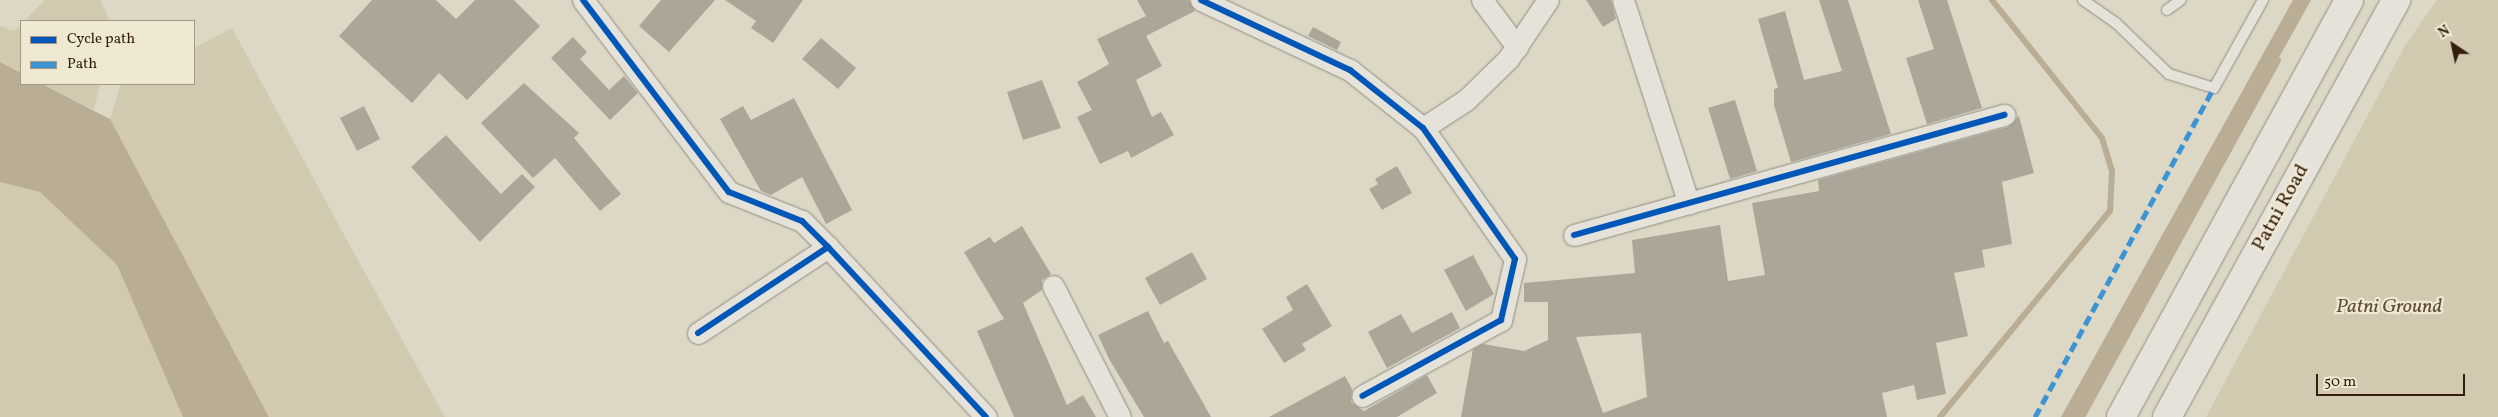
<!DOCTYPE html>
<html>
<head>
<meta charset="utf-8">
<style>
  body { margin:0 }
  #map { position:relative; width:2498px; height:417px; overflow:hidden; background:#ddd8c6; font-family:Vollkorn,serif }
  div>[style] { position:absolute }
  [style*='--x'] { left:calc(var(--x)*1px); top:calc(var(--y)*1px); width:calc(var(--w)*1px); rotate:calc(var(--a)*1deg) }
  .green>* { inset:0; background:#d1c9b0 }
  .water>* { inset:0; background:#b9ae95 }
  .stream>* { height:6px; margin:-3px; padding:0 3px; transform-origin:3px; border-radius:3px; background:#b9ae95 }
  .building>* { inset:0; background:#aca699 }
  .roads { filter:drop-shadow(0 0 1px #918c80) drop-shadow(0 0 1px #918c80) }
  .lane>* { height:10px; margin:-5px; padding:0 5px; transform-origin:5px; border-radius:5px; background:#e5e2d9 }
  .street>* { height:21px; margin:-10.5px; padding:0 10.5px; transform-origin:10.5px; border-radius:10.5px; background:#e5e2d9 }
  .secondary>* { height:28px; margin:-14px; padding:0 14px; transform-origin:14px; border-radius:14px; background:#e5e2d9 }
  .quiet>* { height:5px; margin-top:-2.5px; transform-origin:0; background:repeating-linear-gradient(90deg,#3d94d2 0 10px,transparent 0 15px) }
  .cycleway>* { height:6px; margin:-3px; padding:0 3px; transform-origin:3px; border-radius:3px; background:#0057b8 }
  span { translate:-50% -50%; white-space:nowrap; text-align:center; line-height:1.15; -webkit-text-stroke:4.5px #efe9d3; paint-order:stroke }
  .street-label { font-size:20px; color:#331d0d }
  .park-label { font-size:20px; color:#604d38; font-style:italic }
  .legend { position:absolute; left:20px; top:20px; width:175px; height:65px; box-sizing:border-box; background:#efe9d3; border:1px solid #a49784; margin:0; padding:6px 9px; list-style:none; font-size:15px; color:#331d0d }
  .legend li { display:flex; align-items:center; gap:10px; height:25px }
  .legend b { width:25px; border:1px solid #a49784 }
  .north { position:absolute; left:2428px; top:20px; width:50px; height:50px; -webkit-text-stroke:4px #efe9d3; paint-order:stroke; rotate:326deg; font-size:14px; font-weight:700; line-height:20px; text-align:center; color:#331d0d }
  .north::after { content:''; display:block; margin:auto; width:18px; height:22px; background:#331d0d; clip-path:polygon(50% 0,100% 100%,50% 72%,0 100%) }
  .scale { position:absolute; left:2316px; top:374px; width:149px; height:22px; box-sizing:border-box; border:2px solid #331d0d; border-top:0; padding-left:6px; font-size:15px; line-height:18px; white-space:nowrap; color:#331d0d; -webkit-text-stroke:4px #efe9d3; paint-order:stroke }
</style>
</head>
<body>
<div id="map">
  <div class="green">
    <i style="clip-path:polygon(45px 0,100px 0,110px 21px,24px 21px)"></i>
    <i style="clip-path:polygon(2437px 0,2498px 0,2498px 417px,2206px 417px,2406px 44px)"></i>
    <i style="clip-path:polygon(21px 24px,21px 73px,0 62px,0 26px,14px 31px)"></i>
    <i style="clip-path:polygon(232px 28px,354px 253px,445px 417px,269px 417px,110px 119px,121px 84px,194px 84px,194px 48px)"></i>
    <i style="clip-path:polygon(42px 84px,100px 84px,94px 110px)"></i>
    <i style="clip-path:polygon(0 182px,40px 192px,117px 265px,183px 417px,0 417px)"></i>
  </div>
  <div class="water">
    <i style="clip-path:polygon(2293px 0,2311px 0,2079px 417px,2061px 417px)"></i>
    <i style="clip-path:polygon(0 62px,21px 73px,21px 84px,42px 84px,110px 119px,269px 417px,183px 417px,117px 265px,40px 192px,0 182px)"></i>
  </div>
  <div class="stream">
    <i style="--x:1940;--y:417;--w:267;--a:-50.5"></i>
    <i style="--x:2110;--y:211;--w:40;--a:-87.1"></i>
    <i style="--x:2112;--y:171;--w:34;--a:-107"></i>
    <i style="--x:2102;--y:138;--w:176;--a:-128.6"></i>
    <i style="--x:2082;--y:417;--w:407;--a:-61.2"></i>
  </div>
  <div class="building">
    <i style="clip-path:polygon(372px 0,436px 0,456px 19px,475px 0,514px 0,540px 26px,467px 100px,439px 73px,412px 103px,339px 36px)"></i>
    <i style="clip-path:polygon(661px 0,715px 0,669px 52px,639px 26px)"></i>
    <i style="clip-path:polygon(725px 0,803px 0,773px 43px,751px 28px,756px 21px)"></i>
    <i style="clip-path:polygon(1137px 0,1189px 0,1195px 11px,1146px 36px,1162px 66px,1136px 80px,1152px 117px,1161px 112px,1174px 135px,1131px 158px,1128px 151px,1100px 164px,1077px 117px,1092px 110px,1077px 82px,1109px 64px,1097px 39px,1146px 16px)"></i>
    <i style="clip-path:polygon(1586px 0,1611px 0,1616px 19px,1603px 27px)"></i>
    <i style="clip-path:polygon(1819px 0,1848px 0,1891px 134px,1791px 162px,1774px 105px,1774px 89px,1778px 88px,1758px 19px,1785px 11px,1804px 80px,1842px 71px)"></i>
    <i style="clip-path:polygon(1918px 0,1947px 0,1982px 108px,1927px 124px,1906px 58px,1934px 49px)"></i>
    <i style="clip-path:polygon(1313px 27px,1341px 42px,1337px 50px,1308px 36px)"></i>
    <i style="clip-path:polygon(573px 37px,587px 52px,580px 59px,609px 90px,624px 76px,638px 93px,610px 120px,551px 58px)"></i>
    <i style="clip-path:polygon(821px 38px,856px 68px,838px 89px,802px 59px)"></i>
    <i style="clip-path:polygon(1042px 80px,1061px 128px,1023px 140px,1007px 92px)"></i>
    <i style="clip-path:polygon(524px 83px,579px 133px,574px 138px,621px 194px,600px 211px,555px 158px,533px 178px,481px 123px)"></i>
    <i style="clip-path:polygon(794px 98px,852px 210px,826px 224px,802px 177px,771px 195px,761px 191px,720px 119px,743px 106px,751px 120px)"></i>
    <i style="clip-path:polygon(1735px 100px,1757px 171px,1730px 179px,1708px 108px)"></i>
    <i style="clip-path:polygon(364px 106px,380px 139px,357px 151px,340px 118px)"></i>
    <i style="clip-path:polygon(evenodd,2019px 116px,2034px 173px,2002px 182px,2012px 244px,1982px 250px,1985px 267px,1954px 273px,1968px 336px,1936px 343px,1946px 394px,1917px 400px,1914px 385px,1882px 393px,1887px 417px,1461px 417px,1473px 349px,1483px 344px,1524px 351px,1548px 340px,1548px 302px,1524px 302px,1524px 283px,1635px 273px,1632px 240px,1720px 225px,1728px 281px,1765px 275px,1752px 203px,1819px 191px,1818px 180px,2008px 127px,2019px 116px,1641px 333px,1647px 397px,1603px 413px,1576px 337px,1641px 333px)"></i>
    <i style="clip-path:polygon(446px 135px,501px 194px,522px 174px,535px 187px,480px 242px,411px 167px)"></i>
    <i style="clip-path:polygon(1397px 166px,1412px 193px,1382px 210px,1369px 189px,1378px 184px,1375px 179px)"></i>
    <i style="clip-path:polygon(1022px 226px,1051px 274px,1042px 280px,1042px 290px,1023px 303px,1067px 405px,1083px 395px,1096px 417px,1014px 417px,977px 331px,1004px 319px,964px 252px,990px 237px,994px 243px)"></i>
    <i style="clip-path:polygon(1192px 252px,1207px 279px,1160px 305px,1145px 278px)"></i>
    <i style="clip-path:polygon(1473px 255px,1494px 294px,1466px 311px,1444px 270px)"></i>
    <i style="clip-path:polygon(1307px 284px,1332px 326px,1302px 344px,1306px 350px,1284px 363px,1262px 329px,1293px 310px,1286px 297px)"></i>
    <i style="clip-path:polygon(1148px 311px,1164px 343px,1168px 341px,1211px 417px,1144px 417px,1109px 359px,1098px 335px)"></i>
    <i style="clip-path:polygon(1452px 312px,1460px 328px,1387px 368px,1368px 332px,1401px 314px,1412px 333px)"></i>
    <i style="clip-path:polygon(1427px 375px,1437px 393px,1397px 417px,1269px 417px,1345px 376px,1352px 389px,1351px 402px,1364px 411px)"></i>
  </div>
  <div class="roads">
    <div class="lane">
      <i style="--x:2083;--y:0;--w:40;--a:34.9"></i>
      <i style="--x:2116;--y:23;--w:74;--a:43.9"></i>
      <i style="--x:2169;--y:74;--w:47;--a:17.3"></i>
      <i style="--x:2214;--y:88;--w:101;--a:-60.9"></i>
      <i style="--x:2167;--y:10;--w:17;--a:-36"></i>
    </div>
    <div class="street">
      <i style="--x:583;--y:0;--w:241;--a:52.8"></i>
      <i style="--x:729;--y:192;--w:79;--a:21.7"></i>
      <i style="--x:802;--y:221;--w:37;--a:45"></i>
      <i style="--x:1201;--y:0;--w:165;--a:25.2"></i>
      <i style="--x:1350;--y:70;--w:93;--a:38.5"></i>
      <i style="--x:1423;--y:128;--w:160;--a:54.9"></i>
      <i style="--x:1515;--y:259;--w:63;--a:102.9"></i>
      <i style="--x:1501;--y:320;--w:158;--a:151.3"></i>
      <i style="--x:1482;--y:0;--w:59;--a:53.3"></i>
      <i style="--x:1623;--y:0;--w:214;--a:72.1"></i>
      <i style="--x:1423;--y:128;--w:51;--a:-33.1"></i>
      <i style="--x:1466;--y:100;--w:59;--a:-44.3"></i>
      <i style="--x:1508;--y:59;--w:71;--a:-55.9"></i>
      <i style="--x:1574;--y:235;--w:447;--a:-15.6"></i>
      <i style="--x:1053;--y:286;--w:147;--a:62.9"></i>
      <i style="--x:698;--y:333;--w:156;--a:-33.5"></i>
      <i style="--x:828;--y:247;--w:232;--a:47.1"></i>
    </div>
    <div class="secondary">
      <i style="--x:2121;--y:417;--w:475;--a:-61.3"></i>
      <i style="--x:2167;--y:417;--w:476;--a:-61.2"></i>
    </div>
  </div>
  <div class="quiet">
    <i style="--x:2035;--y:417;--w:375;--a:-61.5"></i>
  </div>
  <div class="cycleway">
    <i style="--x:583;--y:0;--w:241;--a:52.8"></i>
    <i style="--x:729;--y:192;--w:79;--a:21.7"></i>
    <i style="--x:802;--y:221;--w:37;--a:45"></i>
    <i style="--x:1201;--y:0;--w:165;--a:25.2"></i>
    <i style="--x:1350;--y:70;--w:93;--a:38.5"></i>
    <i style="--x:1423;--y:128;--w:160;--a:54.9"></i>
    <i style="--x:1515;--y:259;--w:63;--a:102.9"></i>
    <i style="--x:1501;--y:320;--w:158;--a:151.3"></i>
    <i style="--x:1574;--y:235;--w:447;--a:-15.6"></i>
    <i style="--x:698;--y:333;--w:156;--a:-33.5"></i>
    <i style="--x:828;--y:247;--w:232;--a:47.1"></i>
  </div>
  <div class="street-label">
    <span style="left:2281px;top:208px;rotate:-61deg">Patni Road</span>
  </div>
  <div class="park-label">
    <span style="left:2389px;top:307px">Patni Ground</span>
  </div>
  <ul class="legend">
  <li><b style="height:6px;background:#0057b8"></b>Cycle path</li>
  <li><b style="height:6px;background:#3d94d2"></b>Path</li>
  </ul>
  <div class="north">N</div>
  <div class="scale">50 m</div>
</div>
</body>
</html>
